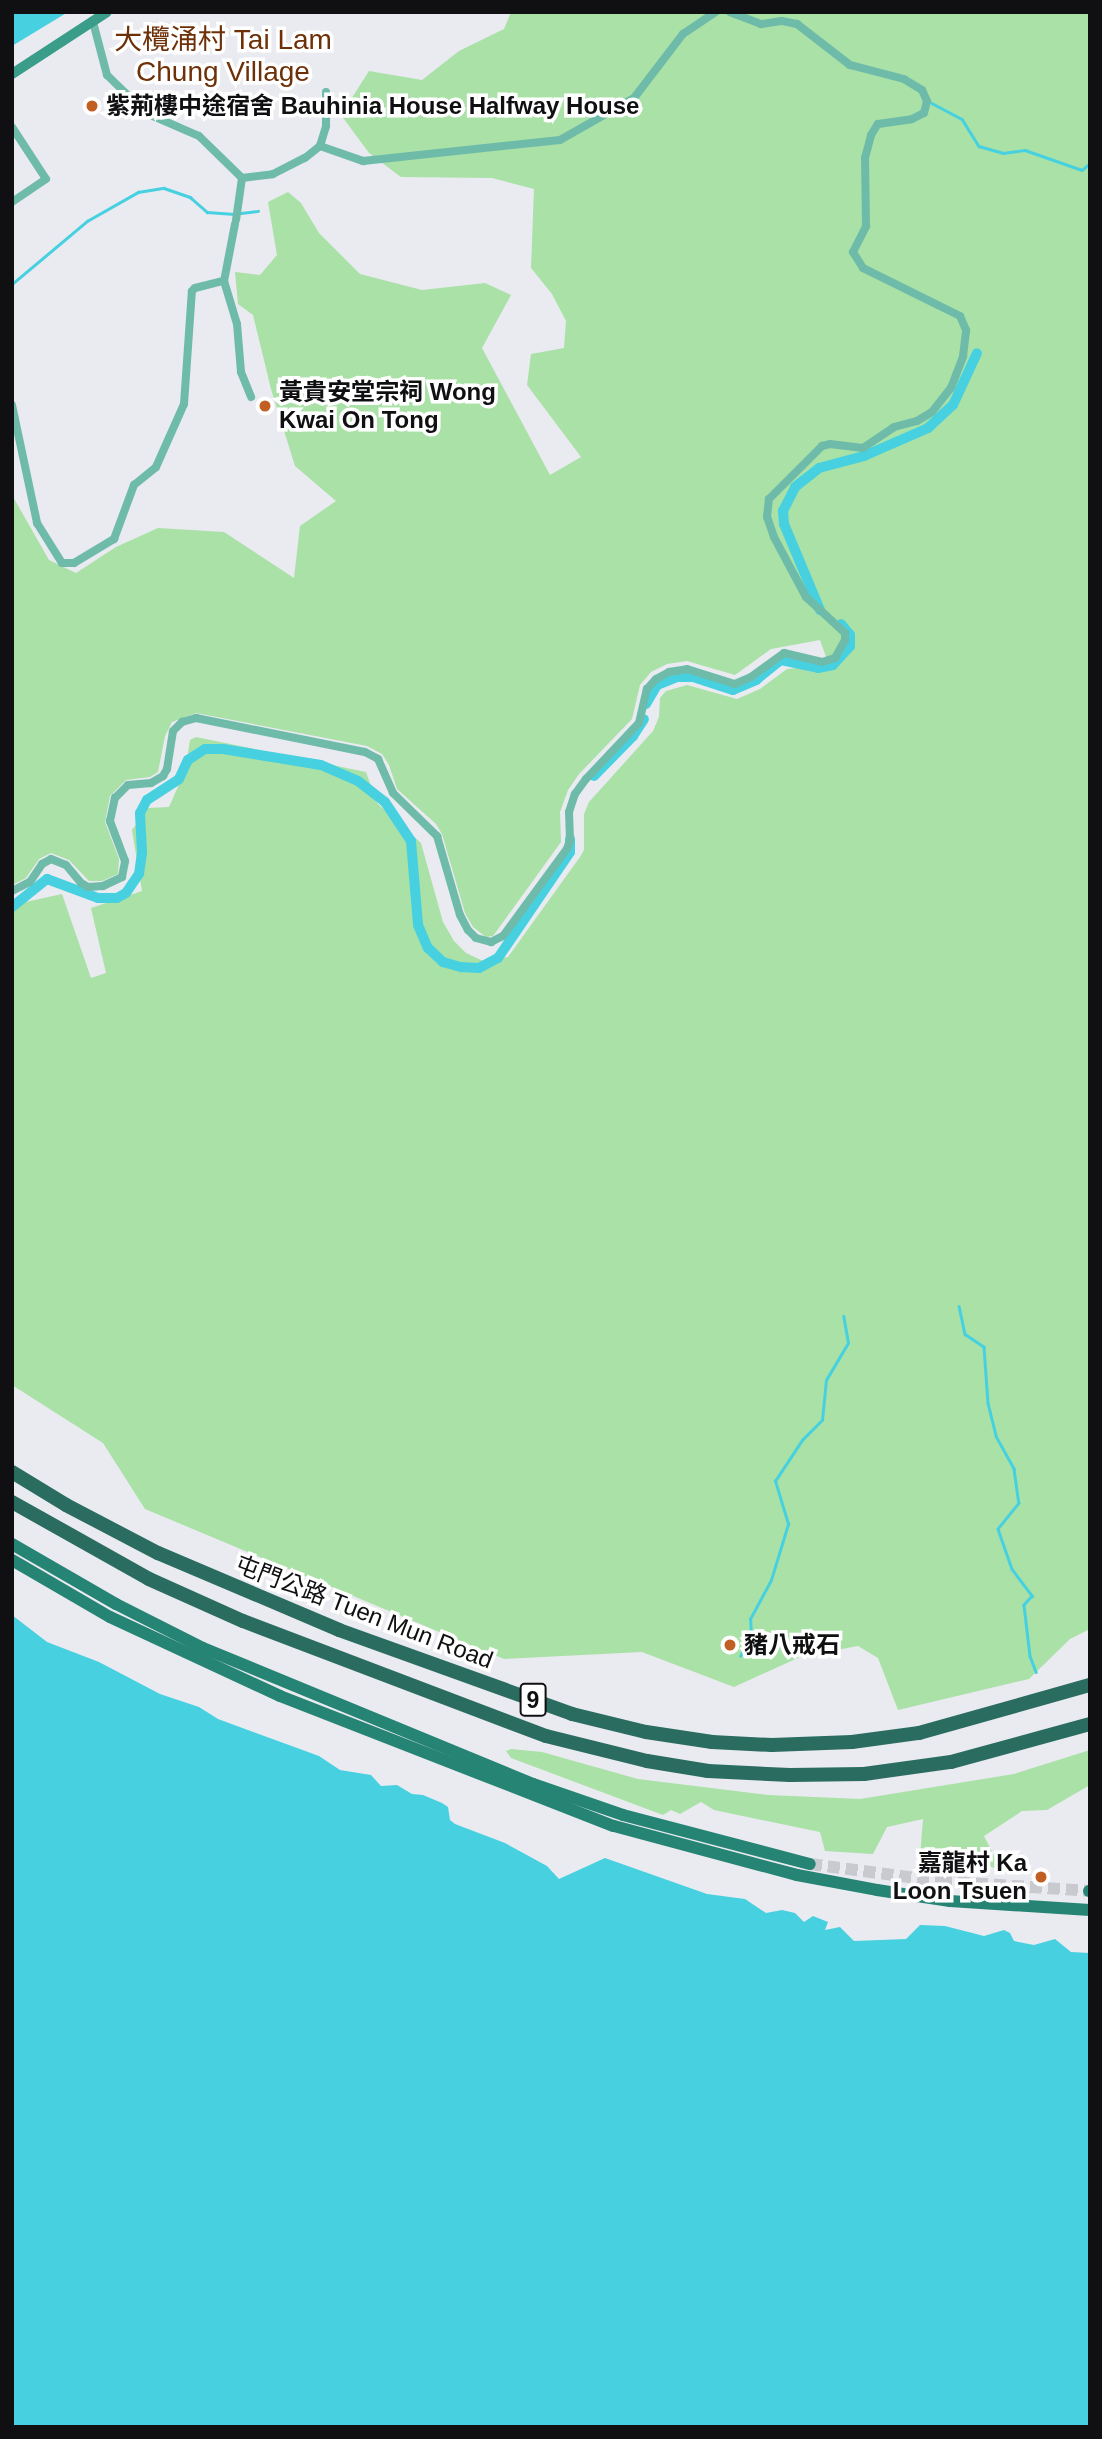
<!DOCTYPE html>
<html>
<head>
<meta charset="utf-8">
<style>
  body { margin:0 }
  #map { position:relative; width:1102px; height:2439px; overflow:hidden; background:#eaeaf1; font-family:Helvetica,"Noto Sans TC",sans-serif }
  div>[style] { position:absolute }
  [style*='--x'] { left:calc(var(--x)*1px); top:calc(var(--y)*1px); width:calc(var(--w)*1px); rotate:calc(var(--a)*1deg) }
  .green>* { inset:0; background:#a9e1a7 }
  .water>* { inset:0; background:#47d1e0 }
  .stream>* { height:2.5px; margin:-1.25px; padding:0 1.25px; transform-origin:1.25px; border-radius:1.25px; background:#47d1e0 }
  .canal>* { height:10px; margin:-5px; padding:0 5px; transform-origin:5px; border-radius:5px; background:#47d1e0 }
  .primary-tunnel>* { height:12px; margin-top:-6px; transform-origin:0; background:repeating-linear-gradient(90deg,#c9c9d0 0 12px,transparent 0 18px) }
  .street>* { height:8px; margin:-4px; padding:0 4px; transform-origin:4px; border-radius:4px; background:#6fbbaa }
  .secondary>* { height:10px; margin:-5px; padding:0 5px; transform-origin:5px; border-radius:5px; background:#399d8a }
  .primary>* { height:12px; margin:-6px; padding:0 6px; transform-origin:6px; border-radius:6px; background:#258473 }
  .highway>* { height:14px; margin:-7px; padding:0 7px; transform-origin:7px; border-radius:7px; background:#2a6d60 }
  .dots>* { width:19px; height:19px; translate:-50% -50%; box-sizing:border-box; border:4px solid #fff; border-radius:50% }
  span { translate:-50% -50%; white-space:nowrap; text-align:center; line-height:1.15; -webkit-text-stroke:7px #fff; paint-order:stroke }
  .shield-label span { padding:2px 5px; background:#fff; border:2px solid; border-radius:5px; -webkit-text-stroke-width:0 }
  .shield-label { font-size:23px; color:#101012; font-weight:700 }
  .poi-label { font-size:24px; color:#101012; font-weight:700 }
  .left { translate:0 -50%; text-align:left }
  .right { translate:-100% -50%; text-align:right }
  .street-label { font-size:24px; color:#101012 }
  .quarter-label { font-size:28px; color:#6d3007 }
  .frame { position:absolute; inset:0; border:14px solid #101012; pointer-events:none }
</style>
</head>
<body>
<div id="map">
  <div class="green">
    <i style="clip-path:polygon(511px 12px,1090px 12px,1090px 1629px,1070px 1639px,1029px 1679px,898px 1710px,878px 1658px,858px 1646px,800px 1657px,734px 1687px,642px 1652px,504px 1659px,145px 1509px,103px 1443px,12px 1385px,12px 905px,62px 894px,91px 978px,106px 973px,91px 908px,142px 891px,132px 830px,148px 808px,169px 807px,185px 771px,190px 740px,196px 737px,366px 772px,377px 803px,421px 843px,443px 922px,454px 941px,466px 953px,483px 961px,508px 957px,580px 857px,584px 850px,584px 814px,589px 802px,653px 731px,659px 717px,660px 698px,666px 691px,687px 685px,737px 699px,760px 689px,787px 669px,829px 665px,820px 640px,771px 649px,735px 675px,687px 661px,667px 664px,651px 672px,640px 685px,632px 719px,579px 774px,568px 790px,560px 812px,561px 842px,493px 936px,486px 937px,473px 927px,465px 913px,442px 834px,436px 824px,397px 789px,389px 765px,382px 754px,367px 746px,196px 713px,172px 722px,165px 736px,158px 772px,150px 777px,126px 780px,110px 796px,105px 822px,119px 859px,118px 874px,102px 881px,89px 881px,69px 860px,51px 853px,39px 859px,26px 878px,12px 885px,12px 495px,49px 560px,76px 573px,116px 547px,158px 528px,224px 532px,294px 578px,300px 526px,336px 501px,295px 466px,271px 389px,253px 315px,238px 304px,235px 272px,260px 275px,277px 255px,268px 202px,288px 192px,301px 203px,319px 233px,360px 274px,422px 290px,485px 283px,511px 295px,482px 348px,550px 475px,581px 457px,527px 385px,531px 354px,564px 348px,566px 321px,552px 294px,531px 268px,534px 189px,492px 178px,401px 177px,369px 153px,341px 115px,369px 71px,422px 80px,459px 51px,504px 29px)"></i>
    <i style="clip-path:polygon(511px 1749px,542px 1752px,638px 1779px,768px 1795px,860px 1799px,1014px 1774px,1090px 1750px,1090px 1785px,1047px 1810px,1022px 1811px,984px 1836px,1002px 1871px,963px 1856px,920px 1857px,923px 1819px,887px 1827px,873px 1854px,825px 1851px,820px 1832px,714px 1810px,701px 1802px,680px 1814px,671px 1810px,663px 1815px,511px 1758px,506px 1751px)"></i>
  </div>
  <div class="water">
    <i style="clip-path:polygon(12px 12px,68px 12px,12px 46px)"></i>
    <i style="clip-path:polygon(12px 1615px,47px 1642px,99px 1662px,160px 1694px,199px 1707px,218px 1719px,319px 1756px,340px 1770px,371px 1775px,381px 1786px,397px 1785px,412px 1794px,423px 1795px,442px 1803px,448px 1807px,450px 1820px,455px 1824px,505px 1843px,547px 1866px,559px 1879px,605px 1858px,707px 1894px,745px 1899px,766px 1913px,782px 1910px,795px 1913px,804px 1922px,813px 1916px,828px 1922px,825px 1930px,840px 1927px,854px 1941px,906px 1939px,920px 1925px,945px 1926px,984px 1936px,1004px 1930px,1010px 1933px,1014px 1941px,1034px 1945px,1055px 1939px,1071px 1952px,1090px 1953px,1090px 2427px,12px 2427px)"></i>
  </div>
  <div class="stream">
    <i style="--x:928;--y:101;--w:38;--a:28"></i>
    <i style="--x:962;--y:119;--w:32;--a:58"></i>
    <i style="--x:979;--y:146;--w:25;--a:16"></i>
    <i style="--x:1003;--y:153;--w:22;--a:-8"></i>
    <i style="--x:1025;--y:150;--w:60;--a:19.3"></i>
    <i style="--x:1082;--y:170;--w:11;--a:-41"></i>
    <i style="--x:241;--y:213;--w:17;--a:-7"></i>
    <i style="--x:12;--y:284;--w:98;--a:-40"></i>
    <i style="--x:87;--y:221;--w:59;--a:-29.6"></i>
    <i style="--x:138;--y:192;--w:26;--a:-9"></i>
    <i style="--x:164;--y:188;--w:28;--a:19"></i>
    <i style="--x:190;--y:197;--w:23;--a:41"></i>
    <i style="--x:207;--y:212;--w:27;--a:4"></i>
    <i style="--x:959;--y:1306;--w:29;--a:78"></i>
    <i style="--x:965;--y:1334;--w:23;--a:34"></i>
    <i style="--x:984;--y:1347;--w:56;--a:85.9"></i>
    <i style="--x:988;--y:1403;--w:34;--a:76"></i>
    <i style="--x:996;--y:1436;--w:38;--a:61"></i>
    <i style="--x:1014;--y:1469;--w:34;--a:82"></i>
    <i style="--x:1019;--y:1503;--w:33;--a:129"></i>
    <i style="--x:998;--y:1529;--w:42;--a:70.7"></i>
    <i style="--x:1012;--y:1569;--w:34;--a:53"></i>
    <i style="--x:1032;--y:1596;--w:12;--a:132"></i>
    <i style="--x:1024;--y:1605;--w:51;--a:83.3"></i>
    <i style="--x:1030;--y:1656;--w:17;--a:69"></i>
    <i style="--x:740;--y:1656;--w:23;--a:-61"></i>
    <i style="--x:751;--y:1636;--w:17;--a:-93"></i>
    <i style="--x:750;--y:1619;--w:44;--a:-61.7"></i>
    <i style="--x:771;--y:1580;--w:59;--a:-73.1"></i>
    <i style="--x:788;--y:1524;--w:45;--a:-106.8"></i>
    <i style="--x:775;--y:1481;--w:49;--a:-56.6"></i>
    <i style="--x:802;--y:1440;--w:28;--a:-45"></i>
    <i style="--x:822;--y:1420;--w:40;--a:-84.3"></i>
    <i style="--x:826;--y:1380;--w:43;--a:-59.3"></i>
    <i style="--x:848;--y:1343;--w:27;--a:-100"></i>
  </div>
  <div class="canal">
    <i style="--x:820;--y:610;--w:93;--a:-112.7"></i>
    <i style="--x:784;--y:524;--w:13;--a:-94"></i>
    <i style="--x:783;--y:511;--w:27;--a:-63"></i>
    <i style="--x:795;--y:487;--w:31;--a:-38"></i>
    <i style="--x:819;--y:468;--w:47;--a:-14.9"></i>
    <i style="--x:864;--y:456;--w:70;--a:-23.6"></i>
    <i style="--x:928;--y:428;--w:34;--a:-43"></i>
    <i style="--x:953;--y:405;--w:57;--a:-65.2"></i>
    <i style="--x:646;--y:704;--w:22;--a:-60"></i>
    <i style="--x:657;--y:685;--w:22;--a:-22"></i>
    <i style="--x:677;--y:677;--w:16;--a:0"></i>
    <i style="--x:693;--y:677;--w:42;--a:18"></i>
    <i style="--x:733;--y:690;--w:25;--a:-23"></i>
    <i style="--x:756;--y:680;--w:32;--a:-39"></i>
    <i style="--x:781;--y:660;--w:38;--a:12"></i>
    <i style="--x:818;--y:668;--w:15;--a:-11"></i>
    <i style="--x:833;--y:665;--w:25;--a:-48"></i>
    <i style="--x:850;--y:646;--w:11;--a:-90"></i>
    <i style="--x:850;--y:635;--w:14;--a:-129"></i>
    <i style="--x:594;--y:776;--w:56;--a:-45.7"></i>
    <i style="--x:633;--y:736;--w:20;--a:-57"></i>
    <i style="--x:12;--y:907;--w:45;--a:-38.7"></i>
    <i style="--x:47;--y:879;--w:54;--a:20.4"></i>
    <i style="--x:98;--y:898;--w:19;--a:0"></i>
    <i style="--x:117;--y:898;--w:10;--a:-29"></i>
    <i style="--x:126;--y:893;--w:23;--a:-56"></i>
    <i style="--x:139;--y:874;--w:22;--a:-82"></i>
    <i style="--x:142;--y:852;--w:39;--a:-93"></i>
    <i style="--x:140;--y:813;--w:15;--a:-62"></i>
    <i style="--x:147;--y:800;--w:38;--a:-33"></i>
    <i style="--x:179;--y:779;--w:21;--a:-65"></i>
    <i style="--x:188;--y:760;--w:20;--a:-33"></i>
    <i style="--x:205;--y:749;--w:18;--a:0"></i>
    <i style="--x:223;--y:749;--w:99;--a:9.3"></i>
    <i style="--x:321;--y:765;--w:40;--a:23.4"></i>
    <i style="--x:358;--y:781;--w:34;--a:38"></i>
    <i style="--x:385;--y:802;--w:47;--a:56.3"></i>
    <i style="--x:411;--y:841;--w:84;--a:85.2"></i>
    <i style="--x:418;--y:925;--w:25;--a:67"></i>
    <i style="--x:428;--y:948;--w:21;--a:43"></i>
    <i style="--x:443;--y:962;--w:19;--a:16"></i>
    <i style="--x:461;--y:967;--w:18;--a:3"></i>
    <i style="--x:479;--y:968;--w:21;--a:-28"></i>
    <i style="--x:498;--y:958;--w:128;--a:-55.8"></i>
    <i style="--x:570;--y:852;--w:13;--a:-90"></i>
  </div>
  <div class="primary-tunnel">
    <i style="--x:810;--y:1864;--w:131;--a:7.5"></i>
    <i style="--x:940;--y:1881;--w:149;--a:3.8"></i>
  </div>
  <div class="street">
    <i style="--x:93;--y:22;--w:55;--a:75.2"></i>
    <i style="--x:107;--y:75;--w:54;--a:44.3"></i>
    <i style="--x:146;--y:113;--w:58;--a:23.5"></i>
    <i style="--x:199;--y:136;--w:60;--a:44.3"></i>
    <i style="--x:242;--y:178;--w:42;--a:98.1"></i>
    <i style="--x:12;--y:127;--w:62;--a:56.8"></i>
    <i style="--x:46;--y:179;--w:41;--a:145.9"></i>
    <i style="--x:320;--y:146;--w:21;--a:-73"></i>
    <i style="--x:326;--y:126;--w:34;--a:-90"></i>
    <i style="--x:242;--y:178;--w:31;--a:-7"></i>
    <i style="--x:273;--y:174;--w:36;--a:-27"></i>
    <i style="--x:305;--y:158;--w:19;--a:-39"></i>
    <i style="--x:320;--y:146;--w:46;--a:19.2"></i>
    <i style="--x:363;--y:161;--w:198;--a:-6.1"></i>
    <i style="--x:560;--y:140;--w:85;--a:-29.6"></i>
    <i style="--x:634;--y:98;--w:81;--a:-52.6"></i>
    <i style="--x:683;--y:34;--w:40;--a:-34"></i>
    <i style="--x:235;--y:224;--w:58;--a:100.9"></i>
    <i style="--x:224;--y:281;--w:45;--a:73.2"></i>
    <i style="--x:237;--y:324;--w:48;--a:85.2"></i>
    <i style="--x:241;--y:372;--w:27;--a:68"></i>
    <i style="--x:12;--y:405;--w:121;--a:78"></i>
    <i style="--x:37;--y:523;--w:47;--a:58"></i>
    <i style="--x:62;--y:563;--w:12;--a:0"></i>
    <i style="--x:74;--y:563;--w:47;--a:-31"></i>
    <i style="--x:114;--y:539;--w:58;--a:-69.7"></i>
    <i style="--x:134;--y:485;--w:28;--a:-39"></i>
    <i style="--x:156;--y:467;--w:69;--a:-66"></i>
    <i style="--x:184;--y:404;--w:113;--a:-86"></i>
    <i style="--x:192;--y:291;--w:4;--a:-45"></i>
    <i style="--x:195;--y:288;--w:30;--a:-14"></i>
    <i style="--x:12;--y:891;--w:20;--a:-27"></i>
    <i style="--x:30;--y:882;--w:22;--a:-56"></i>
    <i style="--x:42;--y:864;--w:10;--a:-29"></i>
    <i style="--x:51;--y:859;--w:16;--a:22"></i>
    <i style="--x:66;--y:865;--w:23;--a:50"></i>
    <i style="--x:81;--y:883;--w:8;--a:30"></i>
    <i style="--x:88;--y:887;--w:15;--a:-4"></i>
    <i style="--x:103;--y:886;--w:21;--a:-25"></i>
    <i style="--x:122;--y:877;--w:16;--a:-79"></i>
    <i style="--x:125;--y:861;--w:43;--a:-110.6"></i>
    <i style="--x:110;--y:821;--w:24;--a:-78"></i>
    <i style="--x:115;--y:798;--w:18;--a:-45"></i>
    <i style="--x:128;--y:785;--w:23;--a:-5"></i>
    <i style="--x:151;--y:783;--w:14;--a:-30"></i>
    <i style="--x:163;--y:776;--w:8;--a:-60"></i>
    <i style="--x:167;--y:769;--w:38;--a:-81"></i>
    <i style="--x:173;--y:731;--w:13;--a:-45"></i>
    <i style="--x:182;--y:722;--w:15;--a:-16"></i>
    <i style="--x:196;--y:718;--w:172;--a:11.4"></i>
    <i style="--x:365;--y:752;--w:15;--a:28"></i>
    <i style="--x:378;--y:759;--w:37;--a:66"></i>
    <i style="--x:393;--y:793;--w:62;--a:44.3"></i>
    <i style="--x:437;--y:836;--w:82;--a:73.8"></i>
    <i style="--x:460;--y:915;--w:17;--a:62"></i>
    <i style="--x:468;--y:930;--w:11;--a:45"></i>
    <i style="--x:476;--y:938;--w:16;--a:15"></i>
    <i style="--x:491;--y:942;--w:13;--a:-27"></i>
    <i style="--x:503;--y:936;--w:108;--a:-53.7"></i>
    <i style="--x:567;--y:849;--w:9;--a:-72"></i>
    <i style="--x:570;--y:840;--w:28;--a:-92"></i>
    <i style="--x:569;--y:812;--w:19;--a:-72"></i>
    <i style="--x:575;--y:794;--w:19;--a:-54"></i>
    <i style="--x:586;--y:779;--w:77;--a:-46.6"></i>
    <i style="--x:639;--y:723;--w:35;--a:-77"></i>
    <i style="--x:647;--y:689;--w:13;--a:-48"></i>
    <i style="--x:656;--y:679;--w:15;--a:-28"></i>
    <i style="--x:669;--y:672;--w:18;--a:-9"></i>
    <i style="--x:687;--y:669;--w:50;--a:17.4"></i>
    <i style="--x:735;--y:684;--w:17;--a:-24"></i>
    <i style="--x:751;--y:677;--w:41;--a:-36"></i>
    <i style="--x:784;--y:653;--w:39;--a:13"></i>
    <i style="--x:822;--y:662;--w:14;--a:-17"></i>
    <i style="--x:835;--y:658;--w:21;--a:-61"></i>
    <i style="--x:845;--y:640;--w:7;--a:-90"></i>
    <i style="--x:845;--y:633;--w:53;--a:-137.3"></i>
    <i style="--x:806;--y:597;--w:68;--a:-118.1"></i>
    <i style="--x:774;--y:537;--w:21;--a:-109"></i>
    <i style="--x:767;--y:517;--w:18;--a:-84"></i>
    <i style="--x:769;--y:499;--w:75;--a:-45"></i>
    <i style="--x:822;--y:446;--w:8;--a:-14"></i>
    <i style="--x:830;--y:444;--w:33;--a:7"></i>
    <i style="--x:863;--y:448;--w:37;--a:-34"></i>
    <i style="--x:894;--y:427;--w:24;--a:-15"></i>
    <i style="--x:917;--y:421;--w:17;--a:-31"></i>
    <i style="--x:932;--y:412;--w:31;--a:-52"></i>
    <i style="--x:951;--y:388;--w:34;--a:-69"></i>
    <i style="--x:963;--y:356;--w:26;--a:-83"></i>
    <i style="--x:966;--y:330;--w:15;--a:-113"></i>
    <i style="--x:960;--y:316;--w:108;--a:-153.7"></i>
    <i style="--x:863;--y:268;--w:19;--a:-122"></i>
    <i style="--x:853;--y:252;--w:29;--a:-63"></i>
    <i style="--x:866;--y:226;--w:68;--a:-90.8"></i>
    <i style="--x:865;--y:158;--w:24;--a:-75"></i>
    <i style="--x:871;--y:135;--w:13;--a:-58"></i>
    <i style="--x:878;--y:124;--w:34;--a:-8"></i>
    <i style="--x:912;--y:119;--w:13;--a:-27"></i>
    <i style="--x:924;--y:113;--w:12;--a:-76"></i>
    <i style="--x:927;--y:101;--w:12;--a:-114"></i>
    <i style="--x:922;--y:90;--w:21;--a:-149"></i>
    <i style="--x:904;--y:79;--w:56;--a:-165.5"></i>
    <i style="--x:850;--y:65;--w:67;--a:-142.3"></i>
    <i style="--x:797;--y:24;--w:16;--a:-169"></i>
    <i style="--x:781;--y:21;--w:20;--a:171"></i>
    <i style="--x:761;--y:24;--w:33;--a:-159"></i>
  </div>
  <div class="secondary">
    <i style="--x:12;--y:74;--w:113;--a:-33.1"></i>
  </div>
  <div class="primary">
    <i style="--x:12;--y:1544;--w:120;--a:30"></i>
    <i style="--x:116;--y:1604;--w:97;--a:26.8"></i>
    <i style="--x:203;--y:1648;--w:357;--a:22.4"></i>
    <i style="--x:533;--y:1784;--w:95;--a:19"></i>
    <i style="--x:623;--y:1815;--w:193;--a:14.7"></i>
    <i style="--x:12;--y:1560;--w:113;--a:30.2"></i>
    <i style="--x:110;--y:1617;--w:187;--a:24.9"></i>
    <i style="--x:280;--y:1696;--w:358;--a:21.3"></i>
    <i style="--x:614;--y:1826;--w:189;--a:15"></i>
    <i style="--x:797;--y:1875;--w:81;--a:10.6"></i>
    <i style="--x:877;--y:1890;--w:74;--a:8.6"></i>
    <i style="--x:950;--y:1901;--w:140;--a:3.7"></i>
    <i style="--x:1089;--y:1891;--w:1;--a:0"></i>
  </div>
  <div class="highway">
    <i style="--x:12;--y:1472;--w:63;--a:31.4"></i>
    <i style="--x:66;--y:1505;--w:104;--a:27.6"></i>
    <i style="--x:158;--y:1553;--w:197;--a:23"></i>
    <i style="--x:339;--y:1630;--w:248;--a:19.8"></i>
    <i style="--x:572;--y:1714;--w:76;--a:13.7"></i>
    <i style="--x:646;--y:1732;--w:67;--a:8.6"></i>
    <i style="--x:712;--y:1742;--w:60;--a:2.9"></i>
    <i style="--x:772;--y:1745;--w:80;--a:-2.1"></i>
    <i style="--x:852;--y:1742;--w:68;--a:-7.7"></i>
    <i style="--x:919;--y:1733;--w:178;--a:-15.7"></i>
    <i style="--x:12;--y:1502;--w:157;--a:29.3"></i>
    <i style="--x:149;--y:1579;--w:103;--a:24.1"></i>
    <i style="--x:243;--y:1621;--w:324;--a:20.8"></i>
    <i style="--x:546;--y:1736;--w:104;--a:13.9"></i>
    <i style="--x:647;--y:1761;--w:62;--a:9.3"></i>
    <i style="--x:708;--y:1771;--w:82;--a:2.8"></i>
    <i style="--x:790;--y:1775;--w:74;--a:-0.8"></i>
    <i style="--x:864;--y:1774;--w:88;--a:-7.9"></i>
    <i style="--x:951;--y:1762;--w:144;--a:-15.3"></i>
  </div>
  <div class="dots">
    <i style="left:92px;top:106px;background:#c15f23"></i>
    <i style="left:265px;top:406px;background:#c15f23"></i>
    <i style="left:730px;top:1645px;background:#c15f23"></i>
    <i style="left:1041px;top:1877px;background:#c15f23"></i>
  </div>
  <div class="shield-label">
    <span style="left:533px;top:1700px">9</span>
  </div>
  <div class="poi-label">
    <span class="left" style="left:106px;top:106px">紫荊樓中途宿舍 Bauhinia House Halfway House</span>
    <span class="left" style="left:279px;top:406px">黃貴安堂宗祠 Wong<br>Kwai On Tong</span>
    <span class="left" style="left:744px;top:1645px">豬八戒石</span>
    <span class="right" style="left:1027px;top:1877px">嘉龍村 Ka<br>Loon Tsuen</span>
  </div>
  <div class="street-label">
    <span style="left:364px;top:1612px;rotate:21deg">屯門公路 Tuen Mun Road</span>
  </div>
  <div class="quarter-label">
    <span style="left:223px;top:56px">大欖涌村 Tai Lam<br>Chung Village</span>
  </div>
  <div class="frame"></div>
</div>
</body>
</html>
